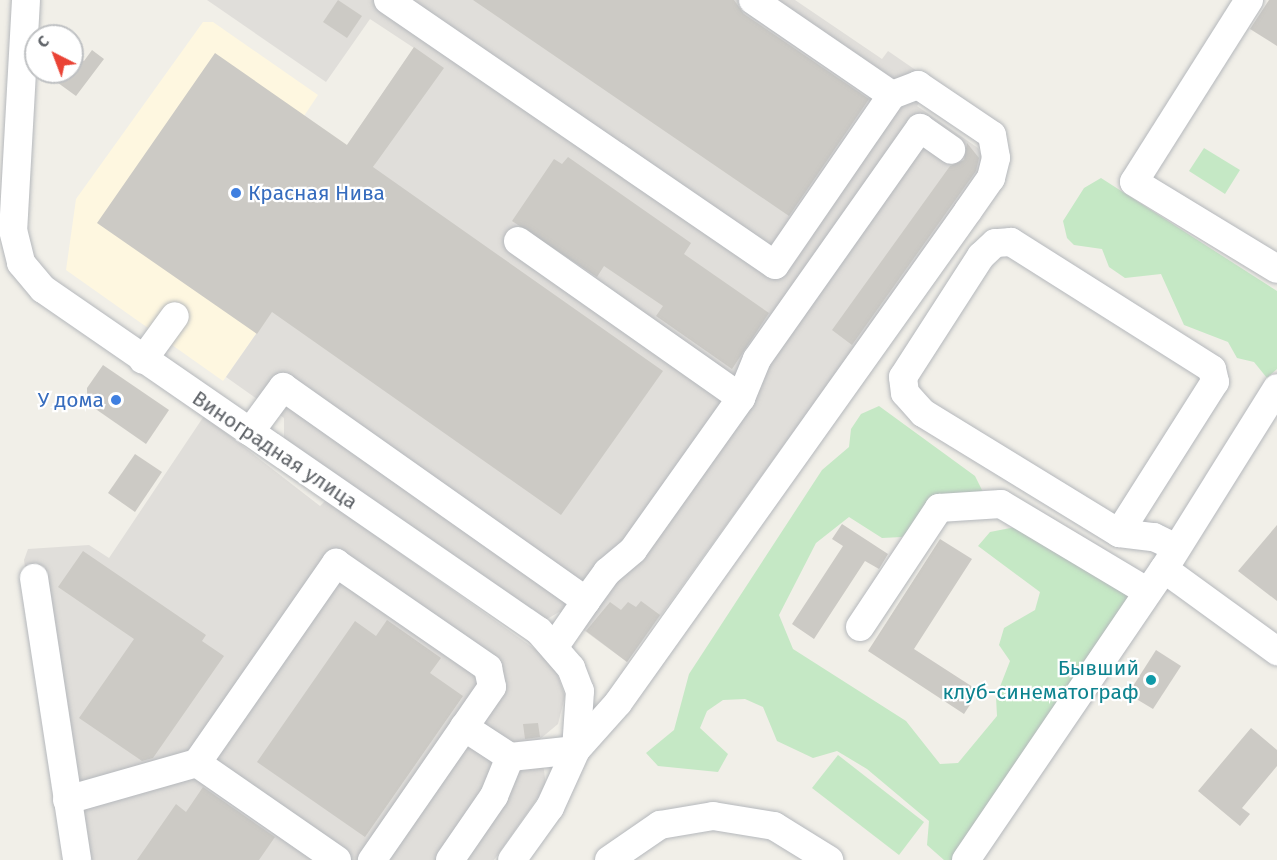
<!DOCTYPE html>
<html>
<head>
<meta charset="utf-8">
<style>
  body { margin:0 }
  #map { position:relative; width:1277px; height:860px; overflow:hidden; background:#f1efe8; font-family:"Fira Sans",sans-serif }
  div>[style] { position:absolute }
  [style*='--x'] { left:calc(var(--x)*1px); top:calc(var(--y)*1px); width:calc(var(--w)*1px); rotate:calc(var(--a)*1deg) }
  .commercial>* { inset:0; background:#fef7e0 }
  .industrial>* { inset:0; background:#e0deda }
  .green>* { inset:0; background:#c5e8c5 }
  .building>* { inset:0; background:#cccac5 }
  .roads { filter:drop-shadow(0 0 2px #b5b8bc) drop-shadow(0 0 2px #b5b8bc) }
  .minor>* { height:28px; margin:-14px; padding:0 14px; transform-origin:14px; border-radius:14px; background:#fff }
  .dots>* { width:16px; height:16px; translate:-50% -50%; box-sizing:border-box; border:3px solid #fff; border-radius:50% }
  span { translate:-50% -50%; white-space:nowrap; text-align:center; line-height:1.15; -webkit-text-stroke:4.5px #fff; paint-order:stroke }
  .shop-label { font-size:21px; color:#366cbe }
  .left { translate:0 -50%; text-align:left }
  .right { translate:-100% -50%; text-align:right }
  .street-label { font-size:21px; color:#5f6368 }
  .culture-label { font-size:21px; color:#0d838f }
  .north { position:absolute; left:24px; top:24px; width:60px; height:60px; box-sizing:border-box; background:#fff; border:2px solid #bfc1c3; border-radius:50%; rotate:318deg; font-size:16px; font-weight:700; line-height:24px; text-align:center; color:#5f6368 }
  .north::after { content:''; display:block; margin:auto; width:21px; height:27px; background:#ea4335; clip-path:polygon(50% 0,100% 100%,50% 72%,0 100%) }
</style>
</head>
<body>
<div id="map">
  <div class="commercial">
    <i style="clip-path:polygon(203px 22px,213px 22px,318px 95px,304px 116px,375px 164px,223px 381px,66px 270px,76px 199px)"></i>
  </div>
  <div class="industrial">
    <i style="clip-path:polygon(207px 0,795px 0,882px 59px,888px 51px,933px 82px,917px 106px,978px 148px,984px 161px,980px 174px,627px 662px,559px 612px,542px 622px,284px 442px,284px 418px,226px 377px,375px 164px,347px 145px,414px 48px,370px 19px,326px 82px)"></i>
    <i style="clip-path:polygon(204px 416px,320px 506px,326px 500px,553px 662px,565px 696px,558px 724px,540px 739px,546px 786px,494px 860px,69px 860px,24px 560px,28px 549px,89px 545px,109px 558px)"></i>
  </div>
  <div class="green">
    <i style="clip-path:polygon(1204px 148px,1240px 170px,1225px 194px,1189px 171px)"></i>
    <i style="clip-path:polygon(1101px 178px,1277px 291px,1277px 369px,1267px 378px,1254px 362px,1237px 358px,1228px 342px,1184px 325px,1161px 274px,1125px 278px,1109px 267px,1102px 249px,1074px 245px,1067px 238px,1063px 221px,1084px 188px)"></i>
    <i style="clip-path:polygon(879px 406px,975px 476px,983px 492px,915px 523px,902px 537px,882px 538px,849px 517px,816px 543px,779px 615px,793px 649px,906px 721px,940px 764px,958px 763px,997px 716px,996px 697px,1010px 661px,999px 645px,1004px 628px,1035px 610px,1040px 592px,978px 546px,990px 532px,1026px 525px,1131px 597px,953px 860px,944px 860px,927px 845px,929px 821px,867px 769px,837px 751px,813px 758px,777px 741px,763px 707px,745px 699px,723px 700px,707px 711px,700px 728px,728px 754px,718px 772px,658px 766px,646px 753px,674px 730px,689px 674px,822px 470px,849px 447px,851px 429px,861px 414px)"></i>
    <i style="clip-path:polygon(838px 755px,924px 822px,899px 855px,812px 788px)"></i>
  </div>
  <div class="building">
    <i style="clip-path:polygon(338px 0,362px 16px,347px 38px,323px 22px)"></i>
    <i style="clip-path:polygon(473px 0,734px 0,744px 14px,869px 99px,789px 216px)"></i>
    <i style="clip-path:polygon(1269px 0,1277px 0,1277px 46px,1250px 29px)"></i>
    <i style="clip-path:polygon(414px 47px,444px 68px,373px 167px,663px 371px,561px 515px,272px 312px,257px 334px,97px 223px,215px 53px,347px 145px)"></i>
    <i style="clip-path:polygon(92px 50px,104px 59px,76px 96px,43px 72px,72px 72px,72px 52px,84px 61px)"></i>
    <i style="clip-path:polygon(967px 143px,979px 158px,976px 171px,852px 345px,832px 330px,950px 166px,964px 160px)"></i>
    <i style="clip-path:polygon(568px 157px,691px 243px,684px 254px,769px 313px,732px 369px,656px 316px,663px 306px,604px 266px,597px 277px,512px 221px,554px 159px,562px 164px)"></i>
    <i style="clip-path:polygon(103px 365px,169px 410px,146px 444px,87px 403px,87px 388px)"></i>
    <i style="clip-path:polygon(135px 454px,162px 472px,135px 512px,108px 493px)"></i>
    <i style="clip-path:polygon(842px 524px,888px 554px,879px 569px,865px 561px,814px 639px,792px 624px,843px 546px,832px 539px)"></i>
    <i style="clip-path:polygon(1277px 525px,1277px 601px,1238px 571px)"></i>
    <i style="clip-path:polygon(940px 539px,972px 559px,914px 649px,979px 691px,964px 714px,868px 651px)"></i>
    <i style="clip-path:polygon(83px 551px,206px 635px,202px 641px,224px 656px,153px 758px,142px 761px,79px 718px,134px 639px,58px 587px)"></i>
    <i style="clip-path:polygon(641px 601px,660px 615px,627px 662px,586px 631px,610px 602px,621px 610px,628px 602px,636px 607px)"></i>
    <i style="clip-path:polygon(387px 620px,441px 658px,430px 673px,463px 696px,365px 837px,257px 762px,355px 621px,376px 636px)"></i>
    <i style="clip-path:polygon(1156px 650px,1181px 666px,1153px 709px,1128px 694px)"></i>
    <i style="clip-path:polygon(538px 723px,540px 737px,525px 739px,523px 724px)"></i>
    <i style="clip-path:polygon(1251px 728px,1277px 750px,1277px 766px,1242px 808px,1250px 814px,1240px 826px,1198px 791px)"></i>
    <i style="clip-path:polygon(203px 787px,275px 837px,259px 860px,137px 860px,176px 804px,186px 812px)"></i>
  </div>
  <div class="roads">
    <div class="minor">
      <i style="--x:26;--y:0;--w:230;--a:93.2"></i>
      <i style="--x:13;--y:230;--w:34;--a:76"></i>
      <i style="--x:21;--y:263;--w:34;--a:50"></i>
      <i style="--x:43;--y:289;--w:602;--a:34.59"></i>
      <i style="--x:539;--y:631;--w:49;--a:49.1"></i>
      <i style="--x:571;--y:668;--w:25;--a:69"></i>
      <i style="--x:580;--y:691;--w:59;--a:93.9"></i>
      <i style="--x:576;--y:750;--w:63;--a:114.5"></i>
      <i style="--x:550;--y:807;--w:65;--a:125.6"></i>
      <i style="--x:388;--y:0;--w:469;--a:34.4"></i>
      <i style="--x:775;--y:265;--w:206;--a:-55.5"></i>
      <i style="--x:892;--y:95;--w:28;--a:-21"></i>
      <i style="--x:918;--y:85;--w:89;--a:34"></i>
      <i style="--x:992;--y:135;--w:23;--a:80"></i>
      <i style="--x:996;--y:158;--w:21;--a:104"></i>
      <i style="--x:991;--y:178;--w:40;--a:124.9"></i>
      <i style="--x:968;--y:211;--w:604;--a:125.43"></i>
      <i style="--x:618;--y:703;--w:63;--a:131.8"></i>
      <i style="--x:576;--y:750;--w:66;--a:173.9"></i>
      <i style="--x:510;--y:757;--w:55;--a:-146.9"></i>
      <i style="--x:753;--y:0;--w:168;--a:34.4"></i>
      <i style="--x:1249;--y:0;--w:215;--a:122.3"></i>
      <i style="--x:1134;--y:182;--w:167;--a:31.3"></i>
      <i style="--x:518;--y:241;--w:273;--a:35.1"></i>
      <i style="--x:143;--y:360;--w:54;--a:-54"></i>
      <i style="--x:250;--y:432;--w:56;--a:-53.7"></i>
      <i style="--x:283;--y:387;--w:371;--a:35.2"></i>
      <i style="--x:586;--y:601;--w:55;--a:124.6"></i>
      <i style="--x:1119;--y:533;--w:179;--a:-57.6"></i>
      <i style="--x:1215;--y:382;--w:13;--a:-103"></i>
      <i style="--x:1212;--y:369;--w:238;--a:-147.7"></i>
      <i style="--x:1011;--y:242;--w:16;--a:176"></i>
      <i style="--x:995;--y:243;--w:19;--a:137"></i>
      <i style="--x:981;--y:256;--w:144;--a:122.8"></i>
      <i style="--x:903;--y:377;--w:16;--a:83"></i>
      <i style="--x:905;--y:393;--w:27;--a:48"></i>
      <i style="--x:923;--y:413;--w:230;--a:31.5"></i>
      <i style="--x:1119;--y:533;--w:35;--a:7"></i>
      <i style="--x:1154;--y:537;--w:25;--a:26"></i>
      <i style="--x:1164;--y:569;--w:140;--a:36"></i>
      <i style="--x:34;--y:578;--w:285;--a:81.3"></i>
      <i style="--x:586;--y:601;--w:36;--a:-54"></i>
      <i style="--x:607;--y:572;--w:34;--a:-40"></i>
      <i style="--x:633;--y:550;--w:186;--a:-54.6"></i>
      <i style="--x:741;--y:398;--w:42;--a:-67.7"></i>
      <i style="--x:757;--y:359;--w:283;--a:-54.8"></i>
      <i style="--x:920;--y:128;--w:38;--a:35"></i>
      <i style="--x:860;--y:627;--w:143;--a:-56.4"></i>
      <i style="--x:939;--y:508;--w:62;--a:-3.7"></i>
      <i style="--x:1001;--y:504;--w:171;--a:30.9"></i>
      <i style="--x:67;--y:800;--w:135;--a:-15.9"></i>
      <i style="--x:337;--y:860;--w:170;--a:-145.3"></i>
      <i style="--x:197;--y:763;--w:244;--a:-55.2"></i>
      <i style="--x:336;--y:563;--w:185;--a:34.6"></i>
      <i style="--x:488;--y:668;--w:19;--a:78"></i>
      <i style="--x:492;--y:687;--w:211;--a:124.7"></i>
      <i style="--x:450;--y:860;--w:78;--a:-55.5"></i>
      <i style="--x:494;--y:796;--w:42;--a:-67.7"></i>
      <i style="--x:609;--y:860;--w:62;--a:-34.5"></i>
      <i style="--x:660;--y:825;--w:54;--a:-9.6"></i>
      <i style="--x:713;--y:816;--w:62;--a:9.3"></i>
      <i style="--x:774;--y:826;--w:65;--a:31.7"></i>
      <i style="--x:966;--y:860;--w:352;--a:-55.8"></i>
      <i style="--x:1164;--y:569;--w:213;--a:-58"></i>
    </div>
  </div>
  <div class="dots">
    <i style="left:236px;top:193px;background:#3f7fe0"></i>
    <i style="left:116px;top:400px;background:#3f7fe0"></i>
    <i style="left:1151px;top:680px;background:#0f9aa8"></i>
  </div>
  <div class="shop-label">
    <span class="left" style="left:248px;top:193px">Красная Нива</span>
    <span class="right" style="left:104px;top:400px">У дома</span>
  </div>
  <div class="street-label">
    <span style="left:275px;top:450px;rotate:34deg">Виноградная улица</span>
  </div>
  <div class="culture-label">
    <span class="right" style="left:1139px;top:680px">Бывший<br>клуб-синематограф</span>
  </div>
  <div class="north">С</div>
</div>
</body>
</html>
